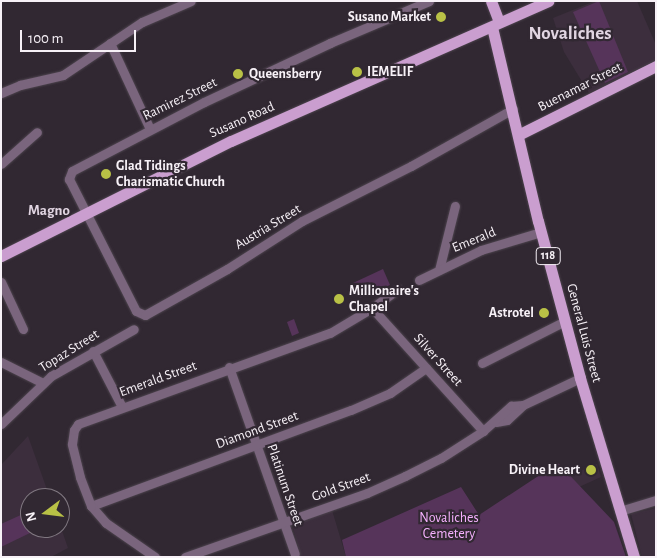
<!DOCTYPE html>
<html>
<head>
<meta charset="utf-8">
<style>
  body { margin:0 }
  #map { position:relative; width:657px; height:558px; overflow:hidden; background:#312832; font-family:"Alegreya Sans",sans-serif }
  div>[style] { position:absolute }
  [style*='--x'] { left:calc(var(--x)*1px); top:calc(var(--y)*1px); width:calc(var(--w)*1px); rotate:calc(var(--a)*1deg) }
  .built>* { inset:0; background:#3c2e3d }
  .green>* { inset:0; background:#56345a }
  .roads { filter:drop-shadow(0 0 1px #4d444e) drop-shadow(0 0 1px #4d444e) }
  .minor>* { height:9px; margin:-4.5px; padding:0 4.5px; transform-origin:4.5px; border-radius:4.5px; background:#7a657d }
  .major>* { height:11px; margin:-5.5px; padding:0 5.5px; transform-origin:5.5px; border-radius:5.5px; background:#ca9ecf }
  .dots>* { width:14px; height:14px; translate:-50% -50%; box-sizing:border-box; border:2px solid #312832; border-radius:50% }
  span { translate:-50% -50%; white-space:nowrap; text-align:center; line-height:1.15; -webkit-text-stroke:4.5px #312832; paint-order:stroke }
  .shield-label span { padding:1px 4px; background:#312832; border:1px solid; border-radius:4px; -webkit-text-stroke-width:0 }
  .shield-label { font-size:12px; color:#f7f1f7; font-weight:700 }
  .poi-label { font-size:14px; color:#f7f1f7; font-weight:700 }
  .right { translate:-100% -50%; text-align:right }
  .left { translate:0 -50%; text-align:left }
  .street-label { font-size:14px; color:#f7f1f7 }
  .park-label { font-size:14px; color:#f6b1ff }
  .neighbourhood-label { font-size:15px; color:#e1d5e2; font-weight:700 }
  .district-label { font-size:19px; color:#e1d5e2; font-weight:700 }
  .frame { position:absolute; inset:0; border:2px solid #f7f1f7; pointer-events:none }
  .north { position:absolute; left:20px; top:488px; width:50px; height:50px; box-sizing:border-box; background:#312832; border:1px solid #807881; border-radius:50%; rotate:255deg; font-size:14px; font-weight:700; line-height:20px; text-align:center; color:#f7f1f7 }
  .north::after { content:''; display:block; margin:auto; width:18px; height:22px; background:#b9c146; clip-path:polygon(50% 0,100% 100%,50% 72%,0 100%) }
  .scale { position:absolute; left:20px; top:30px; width:116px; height:22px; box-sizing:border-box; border:2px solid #f7f1f7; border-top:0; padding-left:6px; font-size:15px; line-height:18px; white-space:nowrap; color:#f7f1f7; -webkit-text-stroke:4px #312832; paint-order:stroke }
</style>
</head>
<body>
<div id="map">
  <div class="built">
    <i style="clip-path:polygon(595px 1px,637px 1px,656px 45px,656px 60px,589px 93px,564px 52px,553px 18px)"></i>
    <i style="clip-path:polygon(28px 436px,50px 498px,30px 498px,30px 528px,60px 528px,60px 525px,68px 548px,51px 557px,1px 557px,1px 465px)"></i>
    <i style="clip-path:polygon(597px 464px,601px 477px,579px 487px,569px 476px)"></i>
    <i style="clip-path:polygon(656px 508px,656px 557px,642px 557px,631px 514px)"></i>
    <i style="clip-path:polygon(332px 510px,346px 557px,289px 557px,300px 553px,292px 524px)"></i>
  </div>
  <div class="green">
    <i style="clip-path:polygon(599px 1px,628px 72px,605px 83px,573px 12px)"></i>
    <i style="clip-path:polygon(383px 269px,390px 285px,360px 298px,353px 283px)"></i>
    <i style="clip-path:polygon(294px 319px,299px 333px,292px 336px,287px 322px)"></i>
    <i style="clip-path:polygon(558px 463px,614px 522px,626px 557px,346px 557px,342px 540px,461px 487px,479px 515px)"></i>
    <i style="clip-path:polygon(23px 514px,32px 532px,1px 547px,1px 524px)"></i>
  </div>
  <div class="roads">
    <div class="minor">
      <i style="--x:429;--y:1;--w:108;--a:157"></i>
      <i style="--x:330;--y:43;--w:139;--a:154.9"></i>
      <i style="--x:204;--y:102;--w:149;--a:152.4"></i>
      <i style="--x:72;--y:171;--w:9;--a:111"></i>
      <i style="--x:69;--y:179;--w:148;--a:63.1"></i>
      <i style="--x:136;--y:311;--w:10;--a:24"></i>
      <i style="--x:145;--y:315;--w:94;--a:-29.3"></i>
      <i style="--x:227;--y:269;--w:89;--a:-32.6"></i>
      <i style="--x:302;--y:221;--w:122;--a:-26.8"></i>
      <i style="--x:411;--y:166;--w:117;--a:-29.2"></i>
      <i style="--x:110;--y:43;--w:95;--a:65.1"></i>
      <i style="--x:1;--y:93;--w:21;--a:-23"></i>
      <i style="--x:20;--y:85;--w:44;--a:-13.1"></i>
      <i style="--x:63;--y:75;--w:95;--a:-33.9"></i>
      <i style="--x:142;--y:22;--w:53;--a:-23.2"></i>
      <i style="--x:1;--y:164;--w:48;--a:-41.6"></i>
      <i style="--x:439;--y:270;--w:66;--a:-76"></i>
      <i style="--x:419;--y:280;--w:69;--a:-25.8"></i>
      <i style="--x:481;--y:250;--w:63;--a:-16.7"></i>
      <i style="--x:1;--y:282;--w:52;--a:64.9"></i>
      <i style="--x:372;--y:308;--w:166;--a:47.9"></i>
      <i style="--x:93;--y:351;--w:63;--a:62.6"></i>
      <i style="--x:1;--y:362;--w:47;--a:26.6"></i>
      <i style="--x:482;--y:363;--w:93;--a:-26.8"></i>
      <i style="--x:229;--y:367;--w:198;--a:70.6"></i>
      <i style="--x:496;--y:422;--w:11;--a:-10"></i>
      <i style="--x:507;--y:420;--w:22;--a:-43"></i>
      <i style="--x:1;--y:424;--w:69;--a:-43.8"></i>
      <i style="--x:51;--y:376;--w:95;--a:-29.5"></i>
      <i style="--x:91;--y:506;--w:277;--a:-20.3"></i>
      <i style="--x:351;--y:410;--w:43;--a:-23.6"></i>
      <i style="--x:390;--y:393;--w:44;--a:-34.8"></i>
      <i style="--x:620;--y:511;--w:38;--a:-17"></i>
      <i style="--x:155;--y:557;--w:60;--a:-145.2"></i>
      <i style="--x:106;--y:523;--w:23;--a:-131"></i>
      <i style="--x:91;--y:506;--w:31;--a:-111"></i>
      <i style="--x:80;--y:477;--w:34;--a:-104"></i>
      <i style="--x:72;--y:444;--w:14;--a:-82"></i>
      <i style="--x:74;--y:430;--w:7;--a:-56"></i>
      <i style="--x:78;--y:424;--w:268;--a:-19.9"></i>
      <i style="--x:330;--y:333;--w:49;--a:-30.8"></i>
      <i style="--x:372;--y:308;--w:32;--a:-36"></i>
      <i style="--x:185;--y:557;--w:193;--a:-19.4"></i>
      <i style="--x:367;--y:493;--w:42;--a:-24.1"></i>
      <i style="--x:405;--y:476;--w:40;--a:-26.6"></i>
      <i style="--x:441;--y:458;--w:50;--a:-32.7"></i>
      <i style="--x:483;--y:431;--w:38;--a:-42"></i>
      <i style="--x:511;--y:406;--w:12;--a:-5"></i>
      <i style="--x:523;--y:405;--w:63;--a:-25.3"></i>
    </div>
    <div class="major">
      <i style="--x:491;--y:1;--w:22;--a:69"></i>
      <i style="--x:492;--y:27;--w:199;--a:76.7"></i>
      <i style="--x:538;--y:221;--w:163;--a:75"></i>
      <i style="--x:580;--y:378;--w:187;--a:73.2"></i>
      <i style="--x:518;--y:135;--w:154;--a:-26.6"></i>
      <i style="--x:1;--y:256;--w:257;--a:-26.6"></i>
      <i style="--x:231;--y:141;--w:347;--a:-23.8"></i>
    </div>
  </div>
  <div class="dots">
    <i style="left:441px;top:17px;background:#b9c146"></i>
    <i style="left:357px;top:72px;background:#b9c146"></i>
    <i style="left:238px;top:74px;background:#b9c146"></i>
    <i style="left:106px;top:174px;background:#b9c146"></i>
    <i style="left:339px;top:299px;background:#b9c146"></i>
    <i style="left:544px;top:313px;background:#b9c146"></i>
    <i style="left:591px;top:470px;background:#b9c146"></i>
  </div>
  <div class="shield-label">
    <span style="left:548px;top:256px">118</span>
  </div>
  <div class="poi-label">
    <span class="right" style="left:431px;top:17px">Susano Market</span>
    <span class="left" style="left:367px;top:72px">IEMELIF</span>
    <span class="left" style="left:249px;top:74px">Queensberry</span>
    <span class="left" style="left:116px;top:174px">Glad Tidings<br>Charismatic Church</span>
    <span class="left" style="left:349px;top:299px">Millionaire's<br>Chapel</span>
    <span class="right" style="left:534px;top:313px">Astrotel</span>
    <span class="right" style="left:580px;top:470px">Divine Heart</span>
  </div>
  <div class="street-label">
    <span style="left:580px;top:87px;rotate:-27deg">Buenamar Street</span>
    <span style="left:180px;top:99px;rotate:-26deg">Ramirez Street</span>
    <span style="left:242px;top:120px;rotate:-24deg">Susano Road</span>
    <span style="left:268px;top:227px;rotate:-31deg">Austria Street</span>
    <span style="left:474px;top:240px;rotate:-22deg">Emerald</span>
    <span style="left:584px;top:333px;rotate:75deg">General Luis Street</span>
    <span style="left:69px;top:351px;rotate:-32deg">Topaz Street</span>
    <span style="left:438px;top:360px;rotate:48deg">Silver Street</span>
    <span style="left:158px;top:379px;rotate:-20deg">Emerald Street</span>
    <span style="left:257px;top:430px;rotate:-20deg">Diamond Street</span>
    <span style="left:285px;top:485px;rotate:71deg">Platinum Street</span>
    <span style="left:341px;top:487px;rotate:-20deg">Gold Street</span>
  </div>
  <div class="park-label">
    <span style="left:449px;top:526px">Novaliches<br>Cemetery</span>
  </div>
  <div class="neighbourhood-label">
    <span style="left:49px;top:211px">Magno</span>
  </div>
  <div class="district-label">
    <span style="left:570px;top:34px">Novaliches</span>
  </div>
  <div class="frame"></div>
  <div class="north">N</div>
  <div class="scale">100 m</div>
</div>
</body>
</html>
